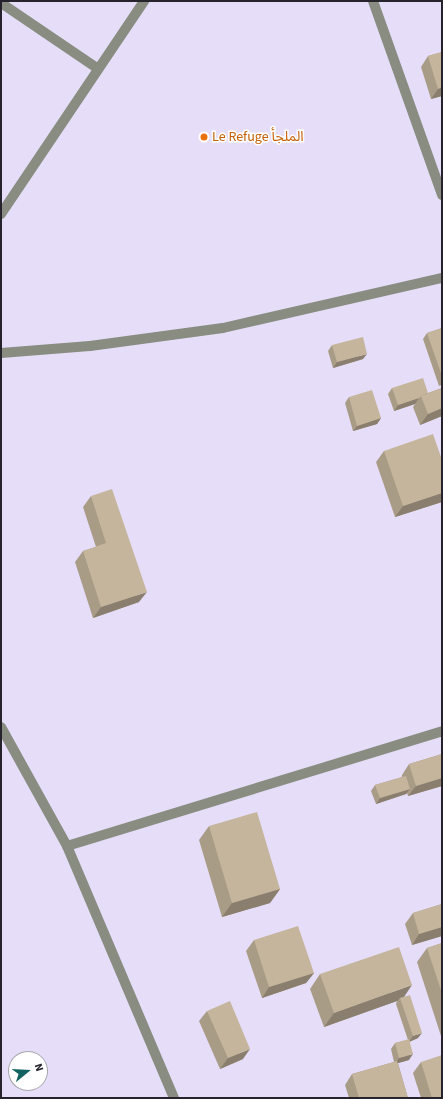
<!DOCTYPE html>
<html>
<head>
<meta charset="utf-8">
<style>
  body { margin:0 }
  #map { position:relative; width:443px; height:1099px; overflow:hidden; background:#e6def9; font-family:"Source Sans 3","Noto Sans Arabic",sans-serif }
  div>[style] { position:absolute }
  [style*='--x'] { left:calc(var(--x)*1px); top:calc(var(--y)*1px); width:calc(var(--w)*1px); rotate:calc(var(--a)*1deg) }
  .minor>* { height:10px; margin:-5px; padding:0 5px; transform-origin:5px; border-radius:5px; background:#898c80 }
  .wall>* { inset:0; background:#a99c87 }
  .shaded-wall>* { inset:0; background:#8a7f6e }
  .building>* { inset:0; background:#c5b59d }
  .dots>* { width:11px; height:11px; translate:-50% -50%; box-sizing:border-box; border:2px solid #fff; border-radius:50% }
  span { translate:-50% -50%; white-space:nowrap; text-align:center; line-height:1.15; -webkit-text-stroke:3px #fff; paint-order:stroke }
  .food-label { font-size:14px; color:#c56008 }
  .left { translate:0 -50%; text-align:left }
  .frame { position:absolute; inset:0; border:2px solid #26232c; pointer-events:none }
  .north { position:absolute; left:8px; top:1051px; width:40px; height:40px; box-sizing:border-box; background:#fff; border:1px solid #a8a7ab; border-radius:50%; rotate:72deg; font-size:11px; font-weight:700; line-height:16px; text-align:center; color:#26232c }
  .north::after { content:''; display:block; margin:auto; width:14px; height:18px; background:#12625f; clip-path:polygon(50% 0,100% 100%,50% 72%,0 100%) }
</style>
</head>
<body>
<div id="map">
  <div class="minor">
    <i style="--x:373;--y:1;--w:206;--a:70.4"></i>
    <i style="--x:1;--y:3;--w:116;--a:34.1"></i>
    <i style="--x:1;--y:214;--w:257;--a:-56.1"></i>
    <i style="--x:1;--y:353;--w:89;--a:-4.5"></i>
    <i style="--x:90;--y:346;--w:134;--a:-7.7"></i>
    <i style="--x:223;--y:328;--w:225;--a:-12.9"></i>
    <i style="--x:1;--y:727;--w:136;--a:61"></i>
    <i style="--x:67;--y:846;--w:274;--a:67"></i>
    <i style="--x:67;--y:846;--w:392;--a:-17"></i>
  </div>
  <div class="wall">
    <i style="clip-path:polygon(442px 52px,442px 96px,431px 99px,421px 67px,428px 56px)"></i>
    <i style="clip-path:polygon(442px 328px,442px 385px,439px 386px,423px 339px,427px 333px)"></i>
    <i style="clip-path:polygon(332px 345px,363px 359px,333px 368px,328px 351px)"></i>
    <i style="clip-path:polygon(392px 388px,428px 393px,442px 388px,442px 416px,420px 425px,413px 407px,415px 404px,394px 411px,388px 394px)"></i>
    <i style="clip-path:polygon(349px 397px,381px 418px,377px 424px,353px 431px,345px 403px)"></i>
    <i style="clip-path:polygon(384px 451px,442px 460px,442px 502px,395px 517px,376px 462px)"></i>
    <i style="clip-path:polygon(91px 496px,139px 602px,93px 618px,75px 562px,83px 551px,96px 547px,83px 507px)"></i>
    <i style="clip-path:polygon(442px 754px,442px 786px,408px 796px,407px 793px,406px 794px,376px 804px,371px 791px,375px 785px,402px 777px,402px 775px,409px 764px)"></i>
    <i style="clip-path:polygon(209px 826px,280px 889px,270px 903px,222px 917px,199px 840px)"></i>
    <i style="clip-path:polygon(442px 904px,442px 936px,412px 945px,405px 924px,413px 913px)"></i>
    <i style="clip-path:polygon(254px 940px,314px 973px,306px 983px,262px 998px,246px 951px)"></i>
    <i style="clip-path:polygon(442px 943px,442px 1035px,441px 1036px,417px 962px,427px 948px)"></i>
    <i style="clip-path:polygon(320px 974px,404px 996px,418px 1038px,409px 1042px,409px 1060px,398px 1063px,408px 1098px,349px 1098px,345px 1085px,352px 1074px,394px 1062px,391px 1049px,395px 1043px,408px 1040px,396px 1004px,397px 1001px,324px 1027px,310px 989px)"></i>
    <i style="clip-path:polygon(207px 1011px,243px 1059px,220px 1069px,199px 1021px)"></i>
    <i style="clip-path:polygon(421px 1062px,442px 1098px,421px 1098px,413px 1073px)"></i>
  </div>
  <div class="shaded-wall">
    <i style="clip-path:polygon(442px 87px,442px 96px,431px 99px,438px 89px)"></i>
    <i style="clip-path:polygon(367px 354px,363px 359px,333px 368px,337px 362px)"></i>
    <i style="clip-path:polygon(419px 398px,415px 404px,394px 411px,398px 405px)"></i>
    <i style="clip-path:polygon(442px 408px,442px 416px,420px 425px,428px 414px)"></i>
    <i style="clip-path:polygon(381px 418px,377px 424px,353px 431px,357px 426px)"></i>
    <i style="clip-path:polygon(442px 493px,442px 502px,395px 517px,403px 506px)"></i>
    <i style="clip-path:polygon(147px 592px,139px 602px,93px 618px,101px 607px)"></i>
    <i style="clip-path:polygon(442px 778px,442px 786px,408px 796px,416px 786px)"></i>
    <i style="clip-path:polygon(410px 789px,406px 794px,376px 804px,380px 798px)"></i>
    <i style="clip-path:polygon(280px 889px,270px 903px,222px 917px,232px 903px)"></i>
    <i style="clip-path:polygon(442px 927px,442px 936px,412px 945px,419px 934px)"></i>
    <i style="clip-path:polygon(314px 973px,306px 983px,262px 998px,269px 987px)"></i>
    <i style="clip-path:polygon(412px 985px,402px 1000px,400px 998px,397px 1001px,324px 1027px,334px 1013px)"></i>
    <i style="clip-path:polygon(422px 1033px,418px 1038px,409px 1042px,413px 1036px)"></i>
    <i style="clip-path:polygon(250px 1049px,243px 1059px,220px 1069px,228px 1058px)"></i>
    <i style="clip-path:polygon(413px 1054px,409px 1060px,395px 1064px,399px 1058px)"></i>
  </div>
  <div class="building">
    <i style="clip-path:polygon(442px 52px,442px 87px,438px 89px,428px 56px)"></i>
    <i style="clip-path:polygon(442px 328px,442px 376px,427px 333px)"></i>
    <i style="clip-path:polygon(363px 337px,367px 354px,337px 362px,332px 345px)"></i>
    <i style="clip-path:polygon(423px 378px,428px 393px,421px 396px,419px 398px,398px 405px,392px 388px)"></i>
    <i style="clip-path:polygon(442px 388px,442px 408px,428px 414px,421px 396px)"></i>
    <i style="clip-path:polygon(372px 390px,381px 418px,357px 426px,349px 397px)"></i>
    <i style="clip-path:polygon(433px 434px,442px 460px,442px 493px,403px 506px,384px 451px)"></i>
    <i style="clip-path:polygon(112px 489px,147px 592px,101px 607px,83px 551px,106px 543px,91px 496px)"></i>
    <i style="clip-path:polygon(442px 754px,442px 778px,416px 786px,409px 764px)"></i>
    <i style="clip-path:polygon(406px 776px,410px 789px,380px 798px,375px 785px)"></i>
    <i style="clip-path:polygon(257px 812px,280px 889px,232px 903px,209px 826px)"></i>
    <i style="clip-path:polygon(442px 904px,442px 927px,419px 934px,413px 913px)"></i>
    <i style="clip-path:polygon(298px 926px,314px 973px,269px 987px,254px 940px)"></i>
    <i style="clip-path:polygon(442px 943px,442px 993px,427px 948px)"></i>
    <i style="clip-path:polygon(399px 947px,412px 985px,334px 1013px,320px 974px)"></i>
    <i style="clip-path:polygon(410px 995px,422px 1033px,413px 1036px,400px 998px)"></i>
    <i style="clip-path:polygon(230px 1001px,250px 1049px,228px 1058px,207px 1011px)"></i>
    <i style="clip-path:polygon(409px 1039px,413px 1054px,399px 1058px,395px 1043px)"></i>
    <i style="clip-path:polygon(442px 1055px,442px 1098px,432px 1098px,421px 1062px)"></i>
    <i style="clip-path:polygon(397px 1061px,408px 1098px,359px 1098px,352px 1074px)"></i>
  </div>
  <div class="dots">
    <i style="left:204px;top:137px;background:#e8710a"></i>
  </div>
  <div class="food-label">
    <span class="left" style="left:212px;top:137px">Le Refuge الملجأ</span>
  </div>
  <div class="frame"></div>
  <div class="north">N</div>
</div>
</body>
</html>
